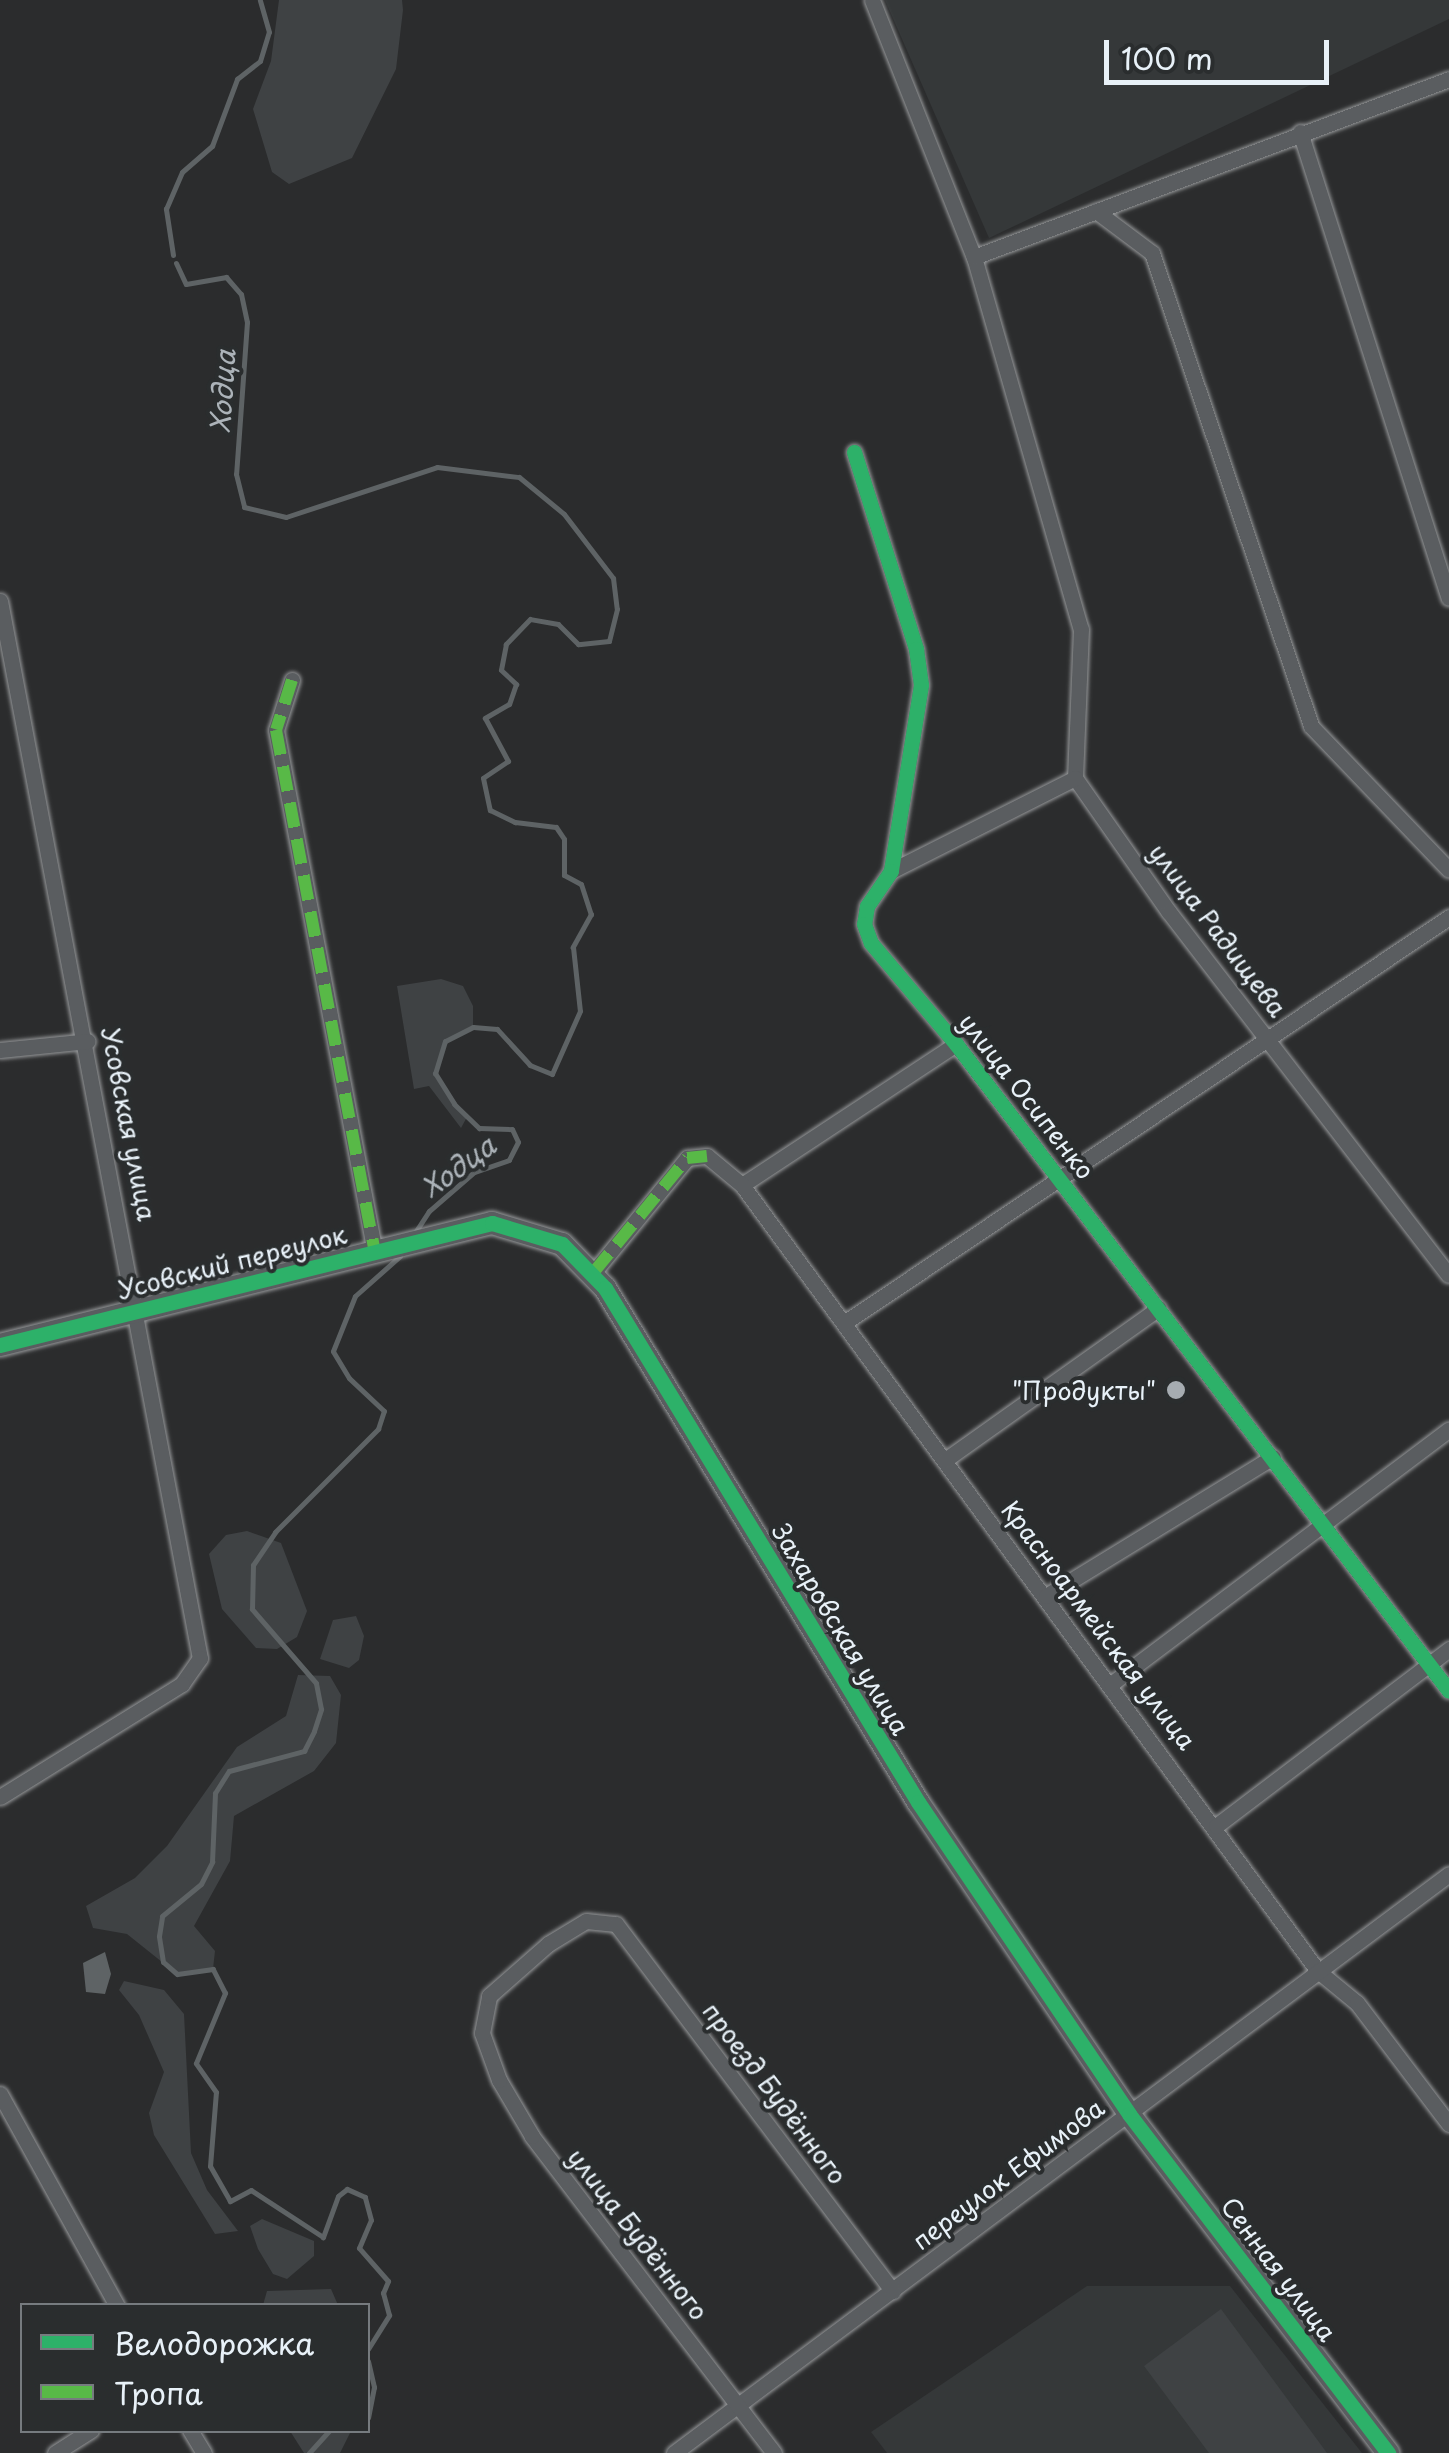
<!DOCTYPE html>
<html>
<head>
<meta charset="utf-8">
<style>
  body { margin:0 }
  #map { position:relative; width:1449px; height:2453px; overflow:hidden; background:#2b2c2d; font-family:"Playpen Sans",sans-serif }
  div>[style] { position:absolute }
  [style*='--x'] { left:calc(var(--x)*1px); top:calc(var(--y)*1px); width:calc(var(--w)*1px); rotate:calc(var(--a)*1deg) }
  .built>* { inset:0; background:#353839 }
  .green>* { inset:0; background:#3f4244 }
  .water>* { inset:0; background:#5e6365 }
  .stream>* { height:5px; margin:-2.5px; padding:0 2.5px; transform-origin:2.5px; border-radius:2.5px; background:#5e6365 }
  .roads { filter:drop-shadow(0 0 2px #96989a) drop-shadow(0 0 2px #96989a) }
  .street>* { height:15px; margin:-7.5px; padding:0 7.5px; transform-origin:7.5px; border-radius:7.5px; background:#5a5d60 }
  .secondary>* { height:22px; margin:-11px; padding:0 11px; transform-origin:11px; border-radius:11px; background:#5a5d60 }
  .quiet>* { height:12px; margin-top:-6px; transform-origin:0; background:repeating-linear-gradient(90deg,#58b947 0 25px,transparent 0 37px) }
  .cycleway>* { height:15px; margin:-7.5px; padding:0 7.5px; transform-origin:7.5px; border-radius:7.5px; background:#2db169 }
  .dots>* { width:28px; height:28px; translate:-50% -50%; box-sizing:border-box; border:5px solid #2a2d2e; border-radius:50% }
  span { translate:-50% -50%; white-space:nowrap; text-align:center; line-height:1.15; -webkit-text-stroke:8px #2a2d2e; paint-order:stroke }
  .street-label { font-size:25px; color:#e8f1f8 }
  .poi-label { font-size:25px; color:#e8f1f8 }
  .right { translate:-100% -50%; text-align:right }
  .water-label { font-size:28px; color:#acb3b9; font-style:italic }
  .legend { position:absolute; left:20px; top:2303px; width:350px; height:130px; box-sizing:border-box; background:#2a2d2e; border:2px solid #767b7f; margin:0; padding:12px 18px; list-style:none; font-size:30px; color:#e8f1f8 }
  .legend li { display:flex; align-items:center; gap:20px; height:50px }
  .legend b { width:50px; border:2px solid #767b7f }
  .scale { position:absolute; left:1104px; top:40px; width:225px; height:45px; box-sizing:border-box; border:5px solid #e8f1f8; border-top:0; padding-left:12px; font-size:30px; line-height:35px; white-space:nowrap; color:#e8f1f8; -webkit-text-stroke:8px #2a2d2e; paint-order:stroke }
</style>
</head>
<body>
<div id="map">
  <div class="built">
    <i style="clip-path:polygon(885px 0,1449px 0,1449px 19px,989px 238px)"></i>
    <i style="clip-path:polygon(1087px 2286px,1230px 2286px,1362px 2453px,887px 2453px,871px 2432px)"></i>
  </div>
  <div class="green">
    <i style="clip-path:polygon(279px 0,402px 0,403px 10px,396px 69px,352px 158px,289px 184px,272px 172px,253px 109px,271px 61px)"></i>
    <i style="clip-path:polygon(441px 979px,463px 986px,473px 1006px,473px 1027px,445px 1041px,435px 1073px,467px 1117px,461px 1128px,429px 1086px,414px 1089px,397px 986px)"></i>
    <i style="clip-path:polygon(247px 1531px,281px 1543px,307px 1611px,297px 1637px,277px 1649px,256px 1648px,222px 1609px,209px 1554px,226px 1535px)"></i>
    <i style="clip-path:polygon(356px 1616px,364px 1636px,359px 1660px,349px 1668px,320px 1659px,333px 1620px)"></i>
    <i style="clip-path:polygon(298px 1675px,330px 1676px,341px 1695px,336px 1743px,314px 1771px,234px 1816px,230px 1861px,194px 1926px,215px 1951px,213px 1969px,177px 1974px,127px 1934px,93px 1928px,86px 1906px,135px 1878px,167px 1846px,237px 1747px,286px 1716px)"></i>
    <i style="clip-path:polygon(124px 1981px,164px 1990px,184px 2014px,191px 2153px,207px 2190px,238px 2231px,215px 2234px,154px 2135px,149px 2113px,164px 2072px,139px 2015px,119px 1990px)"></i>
    <i style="clip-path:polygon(262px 2219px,314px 2241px,314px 2256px,287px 2279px,273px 2274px,258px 2249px,250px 2226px)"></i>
    <i style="clip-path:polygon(331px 2289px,338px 2305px,263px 2305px,267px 2291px)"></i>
    <i style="clip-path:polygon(1221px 2309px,1327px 2453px,1209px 2453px,1144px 2366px)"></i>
    <i style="clip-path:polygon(290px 2431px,351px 2430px,351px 2431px,340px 2453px,304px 2453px)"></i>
  </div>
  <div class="water">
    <i style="clip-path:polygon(105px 1952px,111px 1974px,105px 1994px,86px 1992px,83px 1963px)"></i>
  </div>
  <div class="stream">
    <i style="--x:173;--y:255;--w:47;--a:-98.7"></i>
    <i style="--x:166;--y:209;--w:40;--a:-66.6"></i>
    <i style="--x:182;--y:172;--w:40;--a:-41"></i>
    <i style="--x:212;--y:146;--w:72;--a:-69.5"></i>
    <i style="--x:237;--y:79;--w:29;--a:-38"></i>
    <i style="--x:260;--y:61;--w:30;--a:-73"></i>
    <i style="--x:269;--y:32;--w:33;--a:-106"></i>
    <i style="--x:176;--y:263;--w:23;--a:65"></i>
    <i style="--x:186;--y:284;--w:41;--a:-9.9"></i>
    <i style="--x:226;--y:277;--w:23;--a:49"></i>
    <i style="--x:241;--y:294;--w:29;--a:78"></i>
    <i style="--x:247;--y:322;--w:152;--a:94.1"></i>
    <i style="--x:236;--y:474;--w:34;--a:76"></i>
    <i style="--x:244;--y:507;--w:43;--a:13.4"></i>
    <i style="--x:286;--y:517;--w:159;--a:-18.3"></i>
    <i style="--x:437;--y:467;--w:83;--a:7"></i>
    <i style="--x:519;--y:477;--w:58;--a:39.4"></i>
    <i style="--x:564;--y:514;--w:81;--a:52.6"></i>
    <i style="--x:613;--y:578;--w:31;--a:83"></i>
    <i style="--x:617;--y:609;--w:33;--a:104"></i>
    <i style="--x:609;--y:641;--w:31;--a:174"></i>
    <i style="--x:578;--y:644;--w:28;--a:-135"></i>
    <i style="--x:558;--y:624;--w:28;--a:-170"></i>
    <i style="--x:530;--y:619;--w:35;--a:134"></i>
    <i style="--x:506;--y:644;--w:26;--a:101"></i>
    <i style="--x:501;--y:670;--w:21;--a:43"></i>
    <i style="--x:516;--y:684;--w:21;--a:109"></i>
    <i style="--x:509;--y:704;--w:28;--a:150"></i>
    <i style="--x:485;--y:718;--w:49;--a:61.9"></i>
    <i style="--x:508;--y:761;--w:30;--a:146"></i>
    <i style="--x:483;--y:778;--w:33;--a:78"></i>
    <i style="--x:490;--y:810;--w:28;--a:26"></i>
    <i style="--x:515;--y:822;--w:41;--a:7"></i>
    <i style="--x:556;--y:827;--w:14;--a:56"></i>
    <i style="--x:564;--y:839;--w:36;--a:90"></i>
    <i style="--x:564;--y:875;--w:19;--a:28"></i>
    <i style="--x:581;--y:884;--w:32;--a:72"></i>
    <i style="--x:591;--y:914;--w:38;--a:119"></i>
    <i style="--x:573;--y:947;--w:64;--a:83.8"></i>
    <i style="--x:580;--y:1011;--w:69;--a:114"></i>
    <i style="--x:552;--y:1074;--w:24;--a:-158"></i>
    <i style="--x:530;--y:1065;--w:49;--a:-132.5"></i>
    <i style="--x:497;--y:1029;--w:24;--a:-175"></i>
    <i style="--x:473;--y:1027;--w:31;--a:153"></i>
    <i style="--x:445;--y:1041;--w:34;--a:107"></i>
    <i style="--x:435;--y:1073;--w:36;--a:58"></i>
    <i style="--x:454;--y:1104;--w:35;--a:44"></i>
    <i style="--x:479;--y:1128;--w:33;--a:2"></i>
    <i style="--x:512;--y:1129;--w:14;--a:65"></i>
    <i style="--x:518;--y:1142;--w:20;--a:117"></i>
    <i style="--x:509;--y:1160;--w:37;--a:161"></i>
    <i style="--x:474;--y:1172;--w:60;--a:139.1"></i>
    <i style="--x:429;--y:1211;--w:27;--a:123"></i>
    <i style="--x:368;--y:2349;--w:40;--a:-58"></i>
    <i style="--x:389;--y:2315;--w:23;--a:-105"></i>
    <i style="--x:383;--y:2293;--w:13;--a:-67"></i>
    <i style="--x:388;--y:2281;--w:44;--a:-131.3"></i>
    <i style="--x:359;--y:2248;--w:30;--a:-67"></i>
    <i style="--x:371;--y:2220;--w:24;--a:-105"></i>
    <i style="--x:365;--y:2197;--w:20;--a:-156"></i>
    <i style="--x:347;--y:2189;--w:11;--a:142"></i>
    <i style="--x:338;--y:2196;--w:44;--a:110.1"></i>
    <i style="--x:323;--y:2237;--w:86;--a:-146.9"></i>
    <i style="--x:251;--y:2190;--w:24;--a:152"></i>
    <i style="--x:230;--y:2201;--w:40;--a:-119.7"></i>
    <i style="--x:210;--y:2166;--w:74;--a:-85.4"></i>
    <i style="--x:216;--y:2092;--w:35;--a:-125"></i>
    <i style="--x:196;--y:2063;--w:76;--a:-67.5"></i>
    <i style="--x:225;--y:1993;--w:27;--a:-117"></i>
    <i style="--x:213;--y:1969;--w:36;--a:172"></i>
    <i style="--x:177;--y:1974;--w:18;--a:-139"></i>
    <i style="--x:163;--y:1962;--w:26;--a:-99"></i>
    <i style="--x:159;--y:1936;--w:20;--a:-81"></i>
    <i style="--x:162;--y:1916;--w:50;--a:-39.4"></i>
    <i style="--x:201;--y:1884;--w:25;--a:-63"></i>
    <i style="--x:212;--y:1862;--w:69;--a:-87.5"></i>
    <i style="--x:215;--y:1793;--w:26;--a:-58"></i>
    <i style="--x:229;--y:1771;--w:78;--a:-14.9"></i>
    <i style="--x:304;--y:1751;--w:22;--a:-63"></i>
    <i style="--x:314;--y:1731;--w:23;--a:-72"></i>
    <i style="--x:321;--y:1709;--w:26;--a:-101"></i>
    <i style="--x:316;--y:1683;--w:98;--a:-130.9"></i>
    <i style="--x:252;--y:1609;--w:44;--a:-88.7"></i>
    <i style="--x:253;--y:1565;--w:40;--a:-56"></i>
    <i style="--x:275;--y:1532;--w:146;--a:-45"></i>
    <i style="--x:378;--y:1429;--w:19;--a:-72"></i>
    <i style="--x:384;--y:1411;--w:48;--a:-136.7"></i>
    <i style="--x:349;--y:1378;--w:31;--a:-121"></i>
    <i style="--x:333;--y:1351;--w:59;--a:-68.2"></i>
    <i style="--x:355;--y:1296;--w:60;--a:-41.6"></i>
    <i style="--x:368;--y:2361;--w:27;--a:77"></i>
    <i style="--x:374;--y:2387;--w:31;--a:101"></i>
    <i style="--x:309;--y:2453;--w:31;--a:-48"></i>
  </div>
  <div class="roads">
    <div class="street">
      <i style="--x:872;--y:0;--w:277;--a:68.4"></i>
      <i style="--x:974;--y:257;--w:387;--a:74"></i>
      <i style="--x:1081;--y:629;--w:149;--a:92.3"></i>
      <i style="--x:1300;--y:132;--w:489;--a:72.3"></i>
      <i style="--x:1096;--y:211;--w:70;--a:36.9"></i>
      <i style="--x:1152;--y:253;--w:499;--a:71.4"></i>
      <i style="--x:1311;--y:726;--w:199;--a:46.2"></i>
      <i style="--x:974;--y:257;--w:507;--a:-20.54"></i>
      <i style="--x:854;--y:452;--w:207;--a:72.5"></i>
      <i style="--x:916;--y:649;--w:36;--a:82"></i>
      <i style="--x:921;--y:685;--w:188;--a:99.2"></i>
      <i style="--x:891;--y:871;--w:42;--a:124.4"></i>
      <i style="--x:867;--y:906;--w:18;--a:99"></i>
      <i style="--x:864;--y:924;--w:20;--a:70"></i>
      <i style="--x:871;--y:943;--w:132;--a:49.9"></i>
      <i style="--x:956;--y:1044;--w:813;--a:52.69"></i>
      <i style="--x:0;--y:601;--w:1076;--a:79.29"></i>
      <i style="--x:200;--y:1658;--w:32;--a:125"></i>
      <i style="--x:182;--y:1684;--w:214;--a:148.2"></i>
      <i style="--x:292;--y:680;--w:52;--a:107.7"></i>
      <i style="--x:276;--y:730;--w:532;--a:79.28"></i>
      <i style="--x:1075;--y:778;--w:164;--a:55"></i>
      <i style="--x:1169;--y:912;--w:458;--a:52.4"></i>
      <i style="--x:891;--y:871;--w:206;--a:-26.8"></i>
      <i style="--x:0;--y:1050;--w:88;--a:-5.8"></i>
      <i style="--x:742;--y:1185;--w:256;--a:-33.4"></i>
      <i style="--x:593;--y:1273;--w:149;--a:-50.7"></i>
      <i style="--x:687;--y:1158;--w:20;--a:-6"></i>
      <i style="--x:707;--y:1156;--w:45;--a:39.6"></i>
      <i style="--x:742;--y:1185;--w:974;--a:53.77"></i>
      <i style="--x:1318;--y:1971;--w:50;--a:39.4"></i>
      <i style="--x:1357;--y:2003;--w:152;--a:52.8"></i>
      <i style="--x:844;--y:1323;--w:729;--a:-33.86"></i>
      <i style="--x:945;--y:1460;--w:262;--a:-35.4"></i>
      <i style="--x:1046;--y:1596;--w:266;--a:-31.5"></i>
      <i style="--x:1111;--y:1684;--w:423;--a:-37"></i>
      <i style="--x:1216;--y:1826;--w:293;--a:-37.2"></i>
      <i style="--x:0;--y:2094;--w:242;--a:61.1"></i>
      <i style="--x:190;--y:2430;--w:27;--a:59"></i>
      <i style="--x:55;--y:2453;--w:43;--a:-32.6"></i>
      <i style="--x:674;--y:2453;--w:967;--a:-36.76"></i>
      <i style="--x:774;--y:2453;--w:399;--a:-127.4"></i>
      <i style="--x:532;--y:2136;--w:65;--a:-120.5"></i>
      <i style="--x:499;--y:2080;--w:50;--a:-109.9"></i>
      <i style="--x:482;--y:2033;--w:38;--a:-79"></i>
      <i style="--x:489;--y:1996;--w:79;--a:-41.4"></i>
      <i style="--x:548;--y:1944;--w:44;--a:-31.2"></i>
      <i style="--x:586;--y:1921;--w:30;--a:6"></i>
      <i style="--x:616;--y:1924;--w:460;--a:53"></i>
    </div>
    <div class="secondary">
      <i style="--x:0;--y:1345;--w:507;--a:-13.93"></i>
      <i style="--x:492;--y:1223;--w:73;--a:16.7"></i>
      <i style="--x:562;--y:1244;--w:62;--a:45.7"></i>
      <i style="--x:605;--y:1288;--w:602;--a:58.66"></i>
      <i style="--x:918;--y:1802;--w:377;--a:55.9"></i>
      <i style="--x:1129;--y:2114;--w:427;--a:52.6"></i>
    </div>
  </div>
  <div class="quiet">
    <i style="--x:292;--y:680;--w:52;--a:107.7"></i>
    <i style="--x:276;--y:730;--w:532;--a:79.28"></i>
    <i style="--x:593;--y:1273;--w:149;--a:-50.7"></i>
    <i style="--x:687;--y:1158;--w:20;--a:-6"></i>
  </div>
  <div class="cycleway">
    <i style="--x:854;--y:452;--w:207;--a:72.5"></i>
    <i style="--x:916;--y:649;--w:36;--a:82"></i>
    <i style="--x:921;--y:685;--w:188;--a:99.2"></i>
    <i style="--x:891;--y:871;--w:42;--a:124.4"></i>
    <i style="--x:867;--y:906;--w:18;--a:99"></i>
    <i style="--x:864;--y:924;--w:20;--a:70"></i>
    <i style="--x:871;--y:943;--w:132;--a:49.9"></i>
    <i style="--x:956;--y:1044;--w:813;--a:52.69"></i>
    <i style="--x:0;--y:1345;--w:507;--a:-13.93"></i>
    <i style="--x:492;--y:1223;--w:73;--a:16.7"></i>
    <i style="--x:562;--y:1244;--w:62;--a:45.7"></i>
    <i style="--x:605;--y:1288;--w:602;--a:58.66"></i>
    <i style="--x:918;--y:1802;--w:377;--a:55.9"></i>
    <i style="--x:1129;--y:2114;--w:427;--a:52.6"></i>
  </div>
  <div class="dots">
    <i style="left:1176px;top:1390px;background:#a6acb1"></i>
  </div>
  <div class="street-label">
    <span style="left:1218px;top:930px;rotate:53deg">улица Радищева</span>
    <span style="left:1027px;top:1096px;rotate:52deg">улица Осипенко</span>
    <span style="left:129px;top:1124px;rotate:79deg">Усовская улица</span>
    <span style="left:232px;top:1262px;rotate:-14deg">Усовский переулок</span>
    <span style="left:1099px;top:1625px;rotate:53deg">Красноармейская улица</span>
    <span style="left:841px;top:1629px;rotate:59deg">Захаровская улица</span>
    <span style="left:775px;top:2093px;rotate:53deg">проезд Будённого</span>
    <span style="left:1008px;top:2174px;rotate:-37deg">переулок Ефимова</span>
    <span style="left:638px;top:2234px;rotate:52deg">улица Будённого</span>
    <span style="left:1279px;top:2269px;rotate:53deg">Сенная улица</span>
  </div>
  <div class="poi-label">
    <span class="right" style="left:1156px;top:1390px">"Продукты"</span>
  </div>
  <div class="water-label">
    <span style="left:222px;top:391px;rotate:-86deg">Ходца</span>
    <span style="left:458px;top:1166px;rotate:-36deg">Ходца</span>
  </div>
  <ul class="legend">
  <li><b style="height:12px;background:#2db169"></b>Велодорожка</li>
  <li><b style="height:12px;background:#58b947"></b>Тропа</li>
  </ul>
  <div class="scale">100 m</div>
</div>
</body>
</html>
